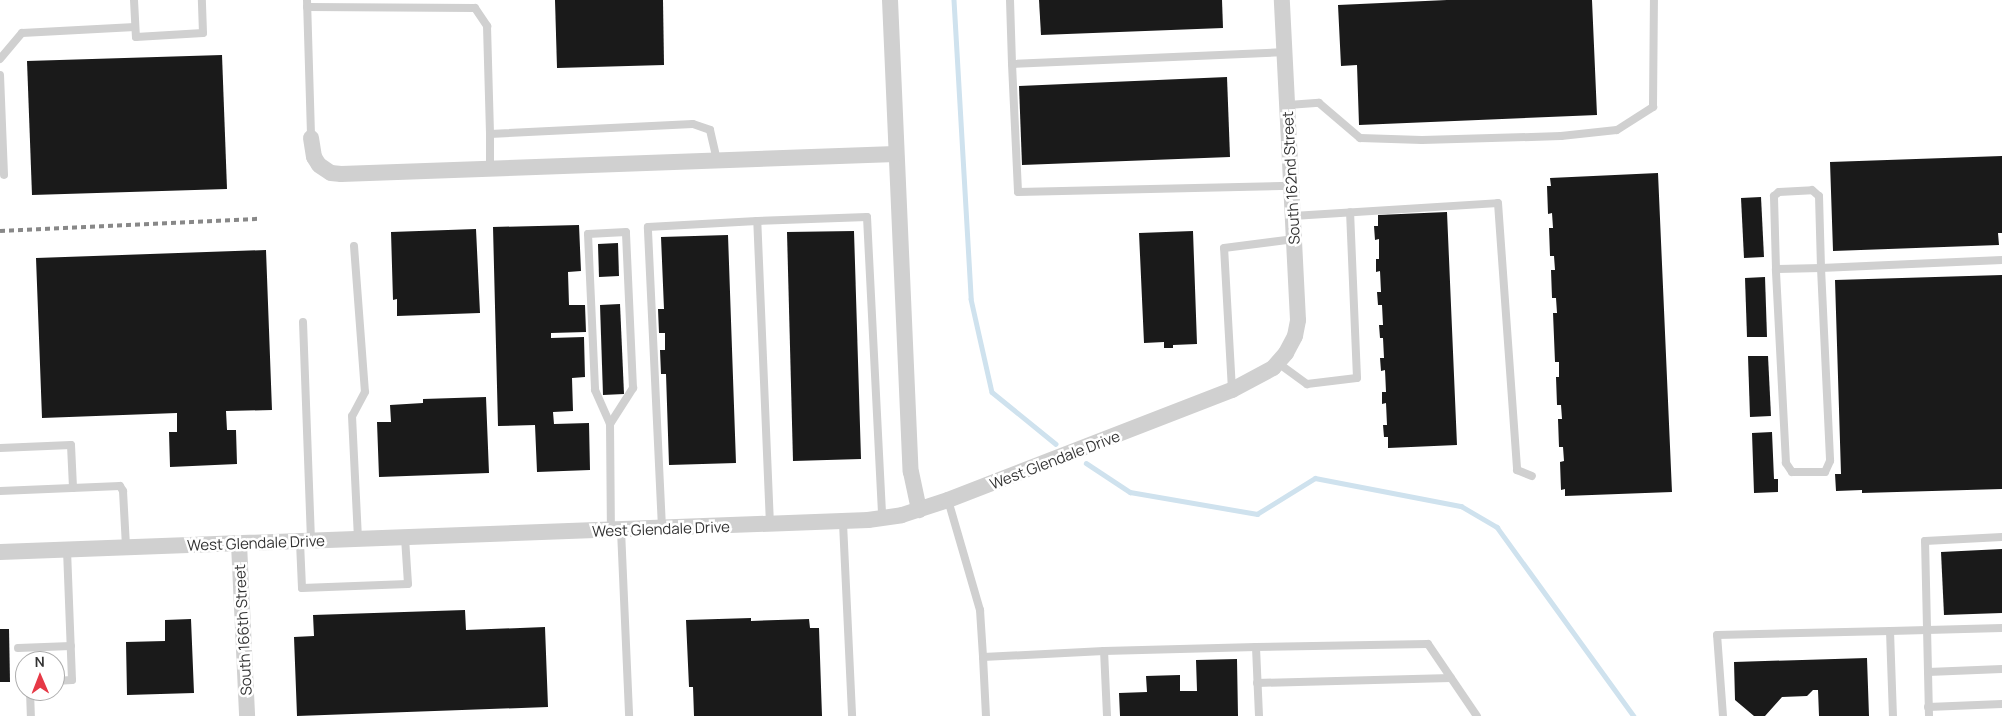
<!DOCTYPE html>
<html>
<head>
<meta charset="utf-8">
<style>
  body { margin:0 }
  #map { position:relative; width:2002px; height:716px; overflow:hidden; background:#fff; font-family:Manrope,sans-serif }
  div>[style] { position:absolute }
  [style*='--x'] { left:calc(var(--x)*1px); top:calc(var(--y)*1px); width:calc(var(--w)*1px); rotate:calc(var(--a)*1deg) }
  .stream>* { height:4.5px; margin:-2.25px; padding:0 2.25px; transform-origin:2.25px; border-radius:2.25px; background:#cfe2ee }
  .building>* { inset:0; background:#1a1a1a }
  .service>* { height:8px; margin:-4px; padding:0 4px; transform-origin:4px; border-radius:4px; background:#d0d0d0 }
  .minor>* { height:16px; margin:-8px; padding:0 8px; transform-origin:8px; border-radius:8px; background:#d0d0d0 }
  .rail>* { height:4px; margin-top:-2px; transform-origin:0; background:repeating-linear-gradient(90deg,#888 0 5px,transparent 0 9px) }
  span { translate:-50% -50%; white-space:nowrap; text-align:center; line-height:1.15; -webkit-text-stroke:5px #fff; paint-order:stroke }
  .street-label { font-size:15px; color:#333 }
  .north { position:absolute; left:15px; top:651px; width:50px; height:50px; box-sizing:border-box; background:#fff; border:1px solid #adadad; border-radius:50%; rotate:359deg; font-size:14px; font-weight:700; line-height:20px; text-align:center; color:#333 }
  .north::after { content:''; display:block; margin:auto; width:18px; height:22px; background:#e63946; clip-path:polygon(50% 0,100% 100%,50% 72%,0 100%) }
</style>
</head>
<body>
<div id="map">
  <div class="stream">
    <i style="--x:954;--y:0;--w:299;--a:86.7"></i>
    <i style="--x:971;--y:299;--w:95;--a:77.3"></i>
    <i style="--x:992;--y:392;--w:82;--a:39.1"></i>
    <i style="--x:1086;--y:463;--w:53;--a:33.4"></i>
    <i style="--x:1130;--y:492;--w:129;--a:9.8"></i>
    <i style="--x:1257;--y:514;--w:68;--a:-31.8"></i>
    <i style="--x:1315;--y:478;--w:149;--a:10.9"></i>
    <i style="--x:1461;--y:506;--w:42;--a:30.3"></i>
    <i style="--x:1497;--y:527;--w:233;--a:54.1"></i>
  </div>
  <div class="building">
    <i style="clip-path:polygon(555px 0,663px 0,664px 65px,557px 68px)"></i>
    <i style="clip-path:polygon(1039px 0,1222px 0,1223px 28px,1041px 35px)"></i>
    <i style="clip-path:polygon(1447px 0,1592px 0,1597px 115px,1359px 125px,1357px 65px,1341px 66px,1338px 5px)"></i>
    <i style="clip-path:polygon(222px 55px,227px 189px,32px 195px,27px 61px)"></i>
    <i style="clip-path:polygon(1227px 77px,1230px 157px,1022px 165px,1019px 86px)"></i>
    <i style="clip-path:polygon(2002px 156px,2002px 233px,1998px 233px,1999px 245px,1833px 251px,1830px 162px)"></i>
    <i style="clip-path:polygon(1658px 173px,1672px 492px,1565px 496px,1565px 489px,1561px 490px,1560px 462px,1564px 461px,1563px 447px,1559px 447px,1558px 419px,1562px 419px,1561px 405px,1557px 405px,1556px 377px,1559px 377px,1559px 362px,1555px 362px,1553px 313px,1557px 313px,1556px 298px,1552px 298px,1551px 270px,1555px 270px,1554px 256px,1550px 256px,1549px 228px,1553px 228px,1552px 213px,1548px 214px,1547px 186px,1551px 186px,1550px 178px)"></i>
    <i style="clip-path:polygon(1761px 197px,1764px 257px,1744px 258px,1741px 198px)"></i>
    <i style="clip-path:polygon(1447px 212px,1457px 445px,1388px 448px,1388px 437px,1384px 437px,1383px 425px,1387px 425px,1386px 403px,1382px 404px,1382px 392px,1386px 392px,1385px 370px,1381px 371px,1380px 358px,1384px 358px,1383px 338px,1380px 338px,1379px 325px,1383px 325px,1382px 305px,1378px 305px,1377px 292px,1381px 292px,1380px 271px,1376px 272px,1376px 259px,1379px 259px,1379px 239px,1375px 240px,1374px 226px,1378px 226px,1378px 215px)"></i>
    <i style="clip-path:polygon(579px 225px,581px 271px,568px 272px,569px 305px,585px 305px,586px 332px,551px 333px,551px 338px,584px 337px,585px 377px,572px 378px,573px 411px,553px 412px,554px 424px,589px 423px,590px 470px,537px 472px,535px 425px,498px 426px,493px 227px)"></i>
    <i style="clip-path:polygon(476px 229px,480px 313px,397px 316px,397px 299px,393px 300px,391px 232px)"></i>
    <i style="clip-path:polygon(854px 231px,861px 459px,793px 461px,787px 232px)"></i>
    <i style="clip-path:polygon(1193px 231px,1197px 344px,1173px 345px,1173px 348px,1164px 348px,1164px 342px,1144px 343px,1139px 233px)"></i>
    <i style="clip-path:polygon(728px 235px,736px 463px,669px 465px,666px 374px,661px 374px,660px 350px,665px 350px,665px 333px,659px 333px,658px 309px,664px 309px,661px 237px)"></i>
    <i style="clip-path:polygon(618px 243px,619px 276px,599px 277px,598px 244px)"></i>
    <i style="clip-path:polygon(266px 250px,272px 410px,226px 411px,227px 430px,236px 430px,237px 464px,170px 467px,169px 432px,177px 432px,177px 413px,42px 418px,36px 258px)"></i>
    <i style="clip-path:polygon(2002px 275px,2002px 489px,1862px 493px,1862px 490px,1836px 491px,1835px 474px,1841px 474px,1835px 280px)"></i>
    <i style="clip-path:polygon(1765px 277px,1767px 337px,1747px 337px,1745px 278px)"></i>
    <i style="clip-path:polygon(620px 304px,624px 394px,603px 395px,600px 305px)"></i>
    <i style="clip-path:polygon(1748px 356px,1768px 356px,1771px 416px,1750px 417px)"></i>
    <i style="clip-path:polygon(486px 397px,489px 473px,379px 477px,377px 422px,391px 422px,390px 405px,423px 403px,423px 399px)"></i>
    <i style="clip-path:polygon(1772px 432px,1774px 479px,1778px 479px,1778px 492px,1754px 493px,1752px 433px)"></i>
    <i style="clip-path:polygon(2002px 549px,2002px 613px,1944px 615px,1941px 552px)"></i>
    <i style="clip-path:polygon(465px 610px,466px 630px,545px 627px,548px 707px,297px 716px,294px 637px,314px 636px,313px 615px)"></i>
    <i style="clip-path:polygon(751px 618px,751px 621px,809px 619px,810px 628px,819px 628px,822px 716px,694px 716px,693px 687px,689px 687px,686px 620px)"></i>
    <i style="clip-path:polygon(191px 619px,194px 693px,127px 695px,126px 642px,165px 641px,165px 620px)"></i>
    <i style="clip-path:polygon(0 629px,9px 629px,10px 682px,0 682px)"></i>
    <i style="clip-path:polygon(1867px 658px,1869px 716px,1819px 716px,1818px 690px,1813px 690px,1807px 696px,1782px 697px,1765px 716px,1754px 716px,1735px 700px,1734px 662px)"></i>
    <i style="clip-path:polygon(1237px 659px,1238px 716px,1120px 716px,1119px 693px,1147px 692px,1146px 676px,1180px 675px,1180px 691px,1197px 691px,1196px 660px)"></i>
  </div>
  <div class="service">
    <i style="--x:134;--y:0;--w:37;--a:87"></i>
    <i style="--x:136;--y:37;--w:67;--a:-3.4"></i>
    <i style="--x:203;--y:33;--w:33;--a:-92"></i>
    <i style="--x:307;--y:0;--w:138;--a:88.3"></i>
    <i style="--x:1010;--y:0;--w:64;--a:88.2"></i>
    <i style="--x:1012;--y:64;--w:273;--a:-2.5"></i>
    <i style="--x:307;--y:7;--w:168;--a:0.3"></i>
    <i style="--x:475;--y:8;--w:22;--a:56"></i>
    <i style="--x:487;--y:26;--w:108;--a:88.4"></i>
    <i style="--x:0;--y:59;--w:34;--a:-50"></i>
    <i style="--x:22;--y:33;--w:113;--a:-3"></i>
    <i style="--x:1012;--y:64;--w:128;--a:87.3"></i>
    <i style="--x:1018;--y:192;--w:274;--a:-1.3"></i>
    <i style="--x:0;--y:75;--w:100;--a:87.7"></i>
    <i style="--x:1288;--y:105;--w:31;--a:-4"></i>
    <i style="--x:1319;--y:103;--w:54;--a:40.5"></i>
    <i style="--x:1360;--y:138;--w:62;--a:1.8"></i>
    <i style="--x:1422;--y:140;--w:139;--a:-1.6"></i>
    <i style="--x:1561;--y:136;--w:56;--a:-6.1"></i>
    <i style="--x:1617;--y:130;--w:43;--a:-32.6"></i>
    <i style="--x:1653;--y:107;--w:107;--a:-89.5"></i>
    <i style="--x:490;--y:169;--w:35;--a:-90"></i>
    <i style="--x:490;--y:134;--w:203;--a:-2.8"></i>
    <i style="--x:693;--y:124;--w:18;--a:19"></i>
    <i style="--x:710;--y:130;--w:32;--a:77"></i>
    <i style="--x:1293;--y:216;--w:205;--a:-3.6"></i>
    <i style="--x:1498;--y:203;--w:268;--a:85.9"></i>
    <i style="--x:1517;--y:470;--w:16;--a:22"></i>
    <i style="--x:354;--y:246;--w:146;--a:85.7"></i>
    <i style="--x:365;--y:392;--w:27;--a:118"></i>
    <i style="--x:352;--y:416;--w:124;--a:87.2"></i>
    <i style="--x:1776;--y:269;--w:73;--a:-91.6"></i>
    <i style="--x:1774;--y:196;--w:6;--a:-39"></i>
    <i style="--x:1779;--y:192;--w:33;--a:-3"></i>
    <i style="--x:1812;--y:190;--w:9;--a:41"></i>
    <i style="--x:1819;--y:196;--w:72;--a:88.4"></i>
    <i style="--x:1821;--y:268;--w:193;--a:87.3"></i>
    <i style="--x:1830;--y:461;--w:12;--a:114"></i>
    <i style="--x:1825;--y:472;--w:33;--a:180"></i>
    <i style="--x:1792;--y:472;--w:11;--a:-124"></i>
    <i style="--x:1786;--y:463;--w:194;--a:-93"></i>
    <i style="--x:1776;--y:269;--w:45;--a:-1.3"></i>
    <i style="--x:1821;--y:268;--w:181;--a:-2.5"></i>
    <i style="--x:303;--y:322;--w:219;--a:87.9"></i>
    <i style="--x:1278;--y:363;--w:36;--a:36"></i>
    <i style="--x:1307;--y:384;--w:50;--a:-6.8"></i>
    <i style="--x:1357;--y:378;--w:166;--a:-92.4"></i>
    <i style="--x:1232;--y:390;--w:142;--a:-93.2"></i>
    <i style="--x:1224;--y:248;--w:71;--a:-7.3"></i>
    <i style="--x:610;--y:424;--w:43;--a:-57.4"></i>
    <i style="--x:633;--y:388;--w:156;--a:-92.6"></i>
    <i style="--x:626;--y:232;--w:38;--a:177"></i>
    <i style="--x:588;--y:234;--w:156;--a:87.4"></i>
    <i style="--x:595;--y:390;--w:37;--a:66"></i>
    <i style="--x:610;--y:424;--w:106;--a:89.5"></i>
    <i style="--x:0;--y:448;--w:71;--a:-2.4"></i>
    <i style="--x:71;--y:445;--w:43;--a:87.3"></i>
    <i style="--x:0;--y:491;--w:120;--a:-2.4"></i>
    <i style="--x:120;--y:486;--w:6;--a:59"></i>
    <i style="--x:123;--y:491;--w:56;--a:86.9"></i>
    <i style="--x:948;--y:500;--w:115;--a:73.8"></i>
    <i style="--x:980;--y:610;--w:47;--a:86.3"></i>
    <i style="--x:983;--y:657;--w:121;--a:-2.8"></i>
    <i style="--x:843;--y:523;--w:193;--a:87.3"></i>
    <i style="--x:770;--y:525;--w:304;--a:-92.4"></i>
    <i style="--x:757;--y:221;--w:110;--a:-2.1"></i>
    <i style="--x:867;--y:217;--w:301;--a:87.1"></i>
    <i style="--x:662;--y:528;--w:301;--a:-92.7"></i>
    <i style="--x:648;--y:227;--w:109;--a:-3.2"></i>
    <i style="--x:621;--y:530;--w:186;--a:87.5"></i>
    <i style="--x:300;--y:542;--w:46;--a:87.5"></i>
    <i style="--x:302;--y:588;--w:106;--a:-2.2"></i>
    <i style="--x:408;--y:584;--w:46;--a:-93.7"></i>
    <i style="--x:1890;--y:631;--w:112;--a:-1.5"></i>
    <i style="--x:18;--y:648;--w:53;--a:-2.2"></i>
    <i style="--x:983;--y:657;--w:59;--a:87.1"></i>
    <i style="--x:1928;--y:672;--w:74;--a:-2.3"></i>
    <i style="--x:55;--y:681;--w:17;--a:-3"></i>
    <i style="--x:72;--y:680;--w:130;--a:-92.2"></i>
    <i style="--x:1257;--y:683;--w:194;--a:-1.5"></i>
    <i style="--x:30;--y:691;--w:25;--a:88"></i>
    <i style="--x:1928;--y:707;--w:74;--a:-2.3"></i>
    <i style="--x:1107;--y:716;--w:65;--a:-92.6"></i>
    <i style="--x:1104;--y:651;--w:152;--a:-1.5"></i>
    <i style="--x:1259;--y:716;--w:69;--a:-92.5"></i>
    <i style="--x:1256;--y:647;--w:172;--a:-1"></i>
    <i style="--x:1428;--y:644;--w:87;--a:55.8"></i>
    <i style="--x:1723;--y:716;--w:81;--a:-94.2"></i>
    <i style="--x:1717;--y:635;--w:173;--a:-1.3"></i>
    <i style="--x:1890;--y:631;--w:85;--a:88"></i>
    <i style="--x:1929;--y:716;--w:175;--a:-91.3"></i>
    <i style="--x:1925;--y:541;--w:77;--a:-3"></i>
  </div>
  <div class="minor">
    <i style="--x:890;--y:0;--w:472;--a:87.5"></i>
    <i style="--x:911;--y:472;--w:39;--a:78"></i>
    <i style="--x:311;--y:138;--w:19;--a:81"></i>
    <i style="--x:314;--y:157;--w:9;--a:58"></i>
    <i style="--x:319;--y:165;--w:14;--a:34"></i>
    <i style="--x:331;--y:173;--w:10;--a:6"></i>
    <i style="--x:341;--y:174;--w:555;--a:-2.06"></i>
    <i style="--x:239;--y:544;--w:172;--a:87.3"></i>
    <i style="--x:0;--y:552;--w:869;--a:-2.11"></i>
    <i style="--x:868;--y:520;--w:34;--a:-8"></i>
    <i style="--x:902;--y:515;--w:48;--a:-18.1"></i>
    <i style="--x:948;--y:500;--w:305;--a:-21.2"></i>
    <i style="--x:1232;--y:390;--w:47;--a:-28.2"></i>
    <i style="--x:1273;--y:368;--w:20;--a:-49"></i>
    <i style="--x:1286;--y:353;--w:19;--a:-62"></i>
    <i style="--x:1295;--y:336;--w:16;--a:-79"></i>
    <i style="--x:1298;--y:320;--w:320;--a:-92.9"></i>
  </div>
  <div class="rail">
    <i style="--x:0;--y:231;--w:259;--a:-2.7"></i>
  </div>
  <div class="street-label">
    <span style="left:1291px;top:178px;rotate:-93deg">South 162nd Street</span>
    <span style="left:1055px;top:460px;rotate:-21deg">West Glendale Drive</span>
    <span style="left:661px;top:529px;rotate:-2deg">West Glendale Drive</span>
    <span style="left:256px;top:543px;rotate:-2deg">West Glendale Drive</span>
    <span style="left:243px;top:630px;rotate:-93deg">South 166th Street</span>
  </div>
  <div class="north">N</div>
</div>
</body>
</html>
